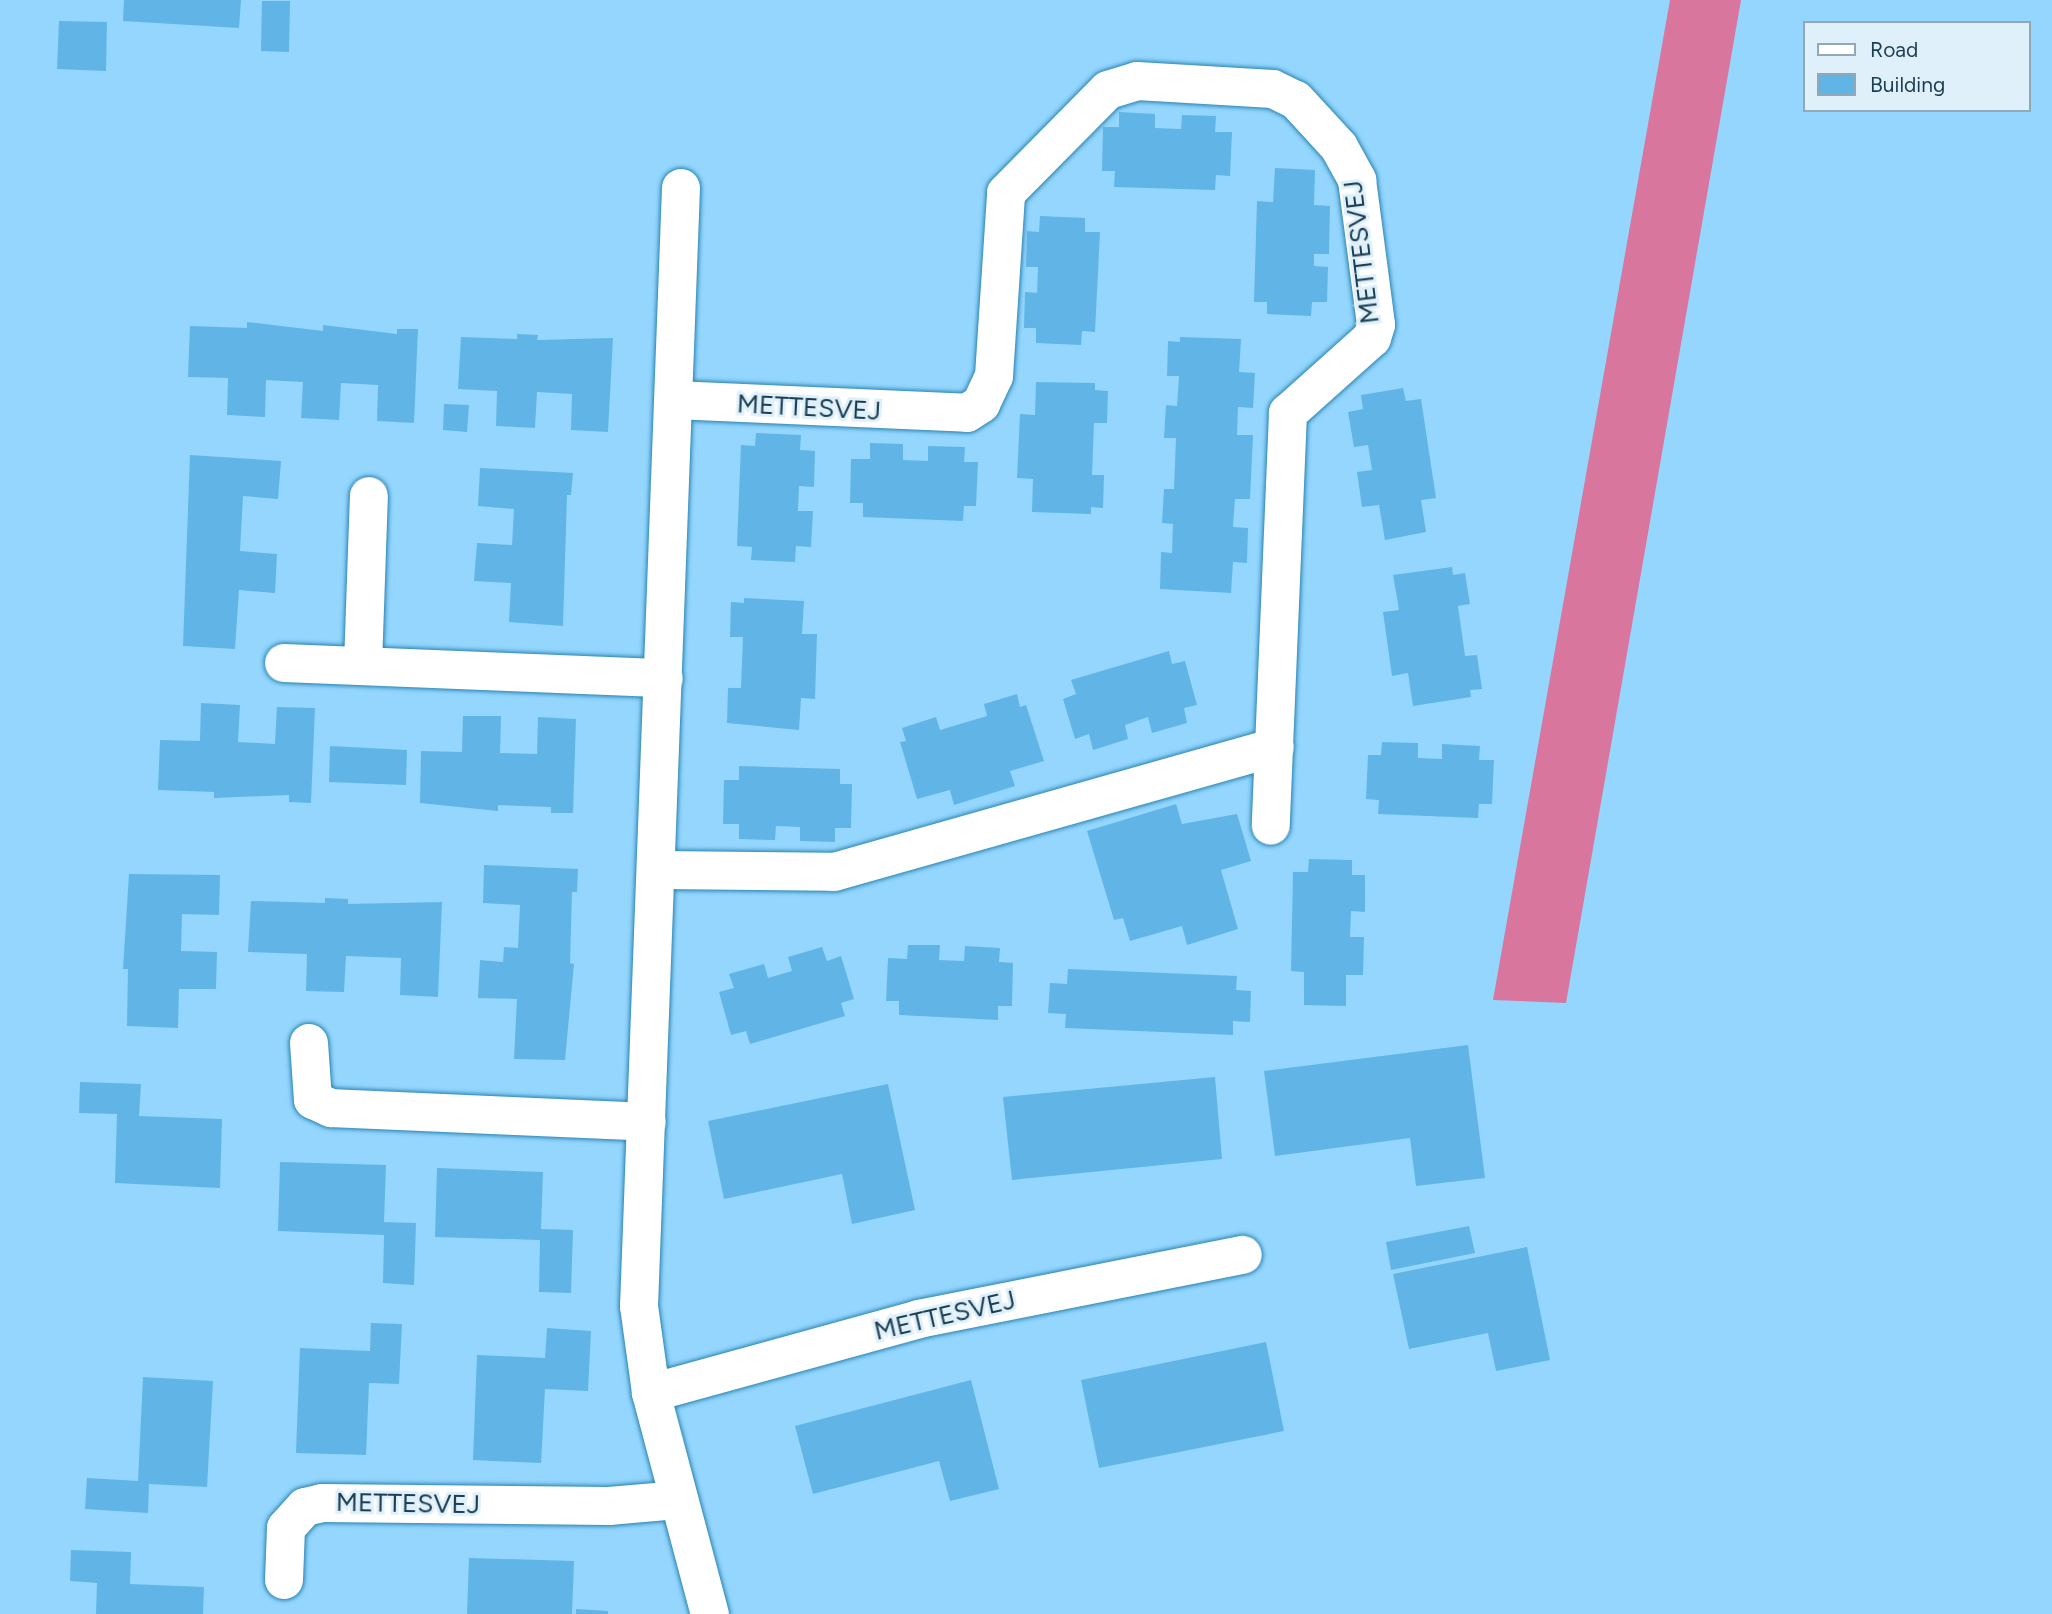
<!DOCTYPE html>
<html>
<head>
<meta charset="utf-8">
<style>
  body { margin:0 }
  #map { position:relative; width:2052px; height:1614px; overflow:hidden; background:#94d6fe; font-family:Figtree,sans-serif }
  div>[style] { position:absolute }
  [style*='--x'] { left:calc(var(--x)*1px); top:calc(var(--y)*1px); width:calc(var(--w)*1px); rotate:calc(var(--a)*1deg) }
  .forest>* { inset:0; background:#d9769d }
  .building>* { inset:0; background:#60b5e6 }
  .roads { filter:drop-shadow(0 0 2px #2984b2) drop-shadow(0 0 2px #2984b2) }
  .minor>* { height:38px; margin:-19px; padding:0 19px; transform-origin:19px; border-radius:19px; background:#fff }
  span { translate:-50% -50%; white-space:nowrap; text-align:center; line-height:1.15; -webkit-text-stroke:6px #e0f0fa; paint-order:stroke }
  .street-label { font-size:26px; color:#1a3e52 }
  .legend { position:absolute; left:1803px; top:21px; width:228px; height:91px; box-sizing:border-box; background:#e0f0fa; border:2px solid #91a9b7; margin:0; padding:9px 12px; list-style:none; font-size:21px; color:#1a3e52 }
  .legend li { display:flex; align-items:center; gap:14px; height:35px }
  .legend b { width:35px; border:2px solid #91a9b7 }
</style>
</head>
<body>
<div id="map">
  <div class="forest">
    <i style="clip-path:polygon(1670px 0,1741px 0,1566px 1003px,1493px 1000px)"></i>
  </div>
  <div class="building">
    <i style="clip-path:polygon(124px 0,241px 0,239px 28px,123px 21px)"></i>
    <i style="clip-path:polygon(262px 1px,290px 1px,289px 52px,261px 51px)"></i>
    <i style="clip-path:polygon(59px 21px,107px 22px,106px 71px,57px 69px)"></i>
    <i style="clip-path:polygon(1119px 112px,1155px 114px,1155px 128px,1181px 129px,1182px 115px,1216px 116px,1215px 132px,1232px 132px,1230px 176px,1216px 175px,1215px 190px,1114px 187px,1115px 171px,1102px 171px,1103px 127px,1119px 127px)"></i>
    <i style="clip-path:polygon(1275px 168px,1315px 170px,1314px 205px,1330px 206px,1329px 254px,1314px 254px,1314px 266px,1328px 267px,1327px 302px,1312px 302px,1311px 316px,1267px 314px,1267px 302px,1254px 302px,1257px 201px,1273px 202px)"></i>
    <i style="clip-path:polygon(1040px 216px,1085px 218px,1085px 232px,1100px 232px,1095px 332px,1082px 331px,1081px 345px,1036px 343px,1036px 328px,1024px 328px,1025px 292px,1037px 293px,1038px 267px,1026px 267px,1027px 231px,1039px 232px)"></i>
    <i style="clip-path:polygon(247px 322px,323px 331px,323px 325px,397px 334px,397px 329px,418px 329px,414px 423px,377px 421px,378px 385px,341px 383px,339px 420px,301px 418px,303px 382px,266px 380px,265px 417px,227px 415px,228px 378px,188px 377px,190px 326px,247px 328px)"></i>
    <i style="clip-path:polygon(517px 334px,538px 335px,537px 340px,613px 338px,608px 432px,571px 430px,572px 394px,537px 392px,535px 428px,496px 426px,497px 391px,458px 389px,461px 337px,517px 339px)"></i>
    <i style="clip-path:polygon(1180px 337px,1241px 339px,1239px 372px,1255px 373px,1253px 408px,1238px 407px,1237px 435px,1253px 435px,1250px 499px,1235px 499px,1233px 527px,1248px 528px,1247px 563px,1233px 562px,1231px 593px,1160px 589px,1161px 552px,1172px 553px,1173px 524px,1162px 523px,1164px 489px,1174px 489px,1176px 438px,1164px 438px,1166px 405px,1177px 406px,1179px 376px,1167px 376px,1168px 341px,1180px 342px)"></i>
    <i style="clip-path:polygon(1036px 382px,1095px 383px,1095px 390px,1108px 391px,1107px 423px,1094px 423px,1092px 475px,1104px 475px,1103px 508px,1091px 507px,1091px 514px,1032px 512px,1033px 479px,1017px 478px,1020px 414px,1035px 415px)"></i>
    <i style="clip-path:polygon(1403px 388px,1406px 401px,1421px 399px,1436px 498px,1421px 500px,1426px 532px,1385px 540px,1379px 505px,1362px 507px,1357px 472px,1372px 470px,1368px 445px,1354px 447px,1348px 412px,1363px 409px,1361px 395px)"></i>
    <i style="clip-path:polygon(444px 404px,469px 405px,467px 432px,443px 430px)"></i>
    <i style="clip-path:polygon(756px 433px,801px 435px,800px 450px,815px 451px,814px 487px,799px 486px,798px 511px,813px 511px,811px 547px,796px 546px,795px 562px,751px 560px,752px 547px,737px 546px,741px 445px,755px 446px)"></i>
    <i style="clip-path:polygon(870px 443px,903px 444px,903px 460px,928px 461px,928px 446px,965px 447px,964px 462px,978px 462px,976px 506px,964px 506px,963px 521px,863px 517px,863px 503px,850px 503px,851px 459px,870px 459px)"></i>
    <i style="clip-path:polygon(190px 455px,281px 461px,278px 499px,243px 496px,240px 551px,277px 554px,275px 593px,239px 590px,235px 649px,183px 646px)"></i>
    <i style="clip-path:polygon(480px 468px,573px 473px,571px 495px,567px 495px,563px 626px,509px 622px,511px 583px,474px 581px,477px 543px,512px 545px,514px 509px,478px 506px)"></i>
    <i style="clip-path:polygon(1452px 567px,1453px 575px,1465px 573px,1470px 604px,1458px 606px,1465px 656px,1477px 655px,1482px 689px,1470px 690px,1471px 697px,1413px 706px,1408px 673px,1392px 676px,1383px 612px,1399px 610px,1393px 575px)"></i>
    <i style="clip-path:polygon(744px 598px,804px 601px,802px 634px,817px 634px,815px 699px,801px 698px,799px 730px,727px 723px,728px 688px,741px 688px,743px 637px,730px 637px,731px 602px,744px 603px)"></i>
    <i style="clip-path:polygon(1169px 651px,1172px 664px,1185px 661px,1197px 705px,1184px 708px,1187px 723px,1152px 733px,1148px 717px,1125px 725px,1128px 739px,1093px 750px,1089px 734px,1075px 739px,1063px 699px,1076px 694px,1071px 680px)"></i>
    <i style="clip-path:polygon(1017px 694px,1020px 707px,1026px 705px,1044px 761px,1010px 771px,1015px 786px,954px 805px,950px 790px,917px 799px,900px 742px,906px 741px,902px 728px,936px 717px,940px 730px,987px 716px,984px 704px)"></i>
    <i style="clip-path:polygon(201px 703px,240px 705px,238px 742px,275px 744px,277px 707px,315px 708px,311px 803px,289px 802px,289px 795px,214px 798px,214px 792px,158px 790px,160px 740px,200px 741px)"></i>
    <i style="clip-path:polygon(463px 716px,501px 716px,500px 753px,537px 754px,538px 717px,576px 719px,573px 813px,551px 813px,551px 807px,498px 805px,498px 811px,420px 803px,421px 751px,462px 752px)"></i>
    <i style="clip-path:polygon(1382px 742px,1418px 743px,1418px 758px,1442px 759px,1442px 744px,1480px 746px,1479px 760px,1494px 760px,1492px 804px,1479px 804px,1478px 818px,1378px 814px,1379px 800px,1366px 799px,1368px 755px,1381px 755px)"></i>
    <i style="clip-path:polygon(330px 746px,407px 750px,406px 785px,329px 782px)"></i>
    <i style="clip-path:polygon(739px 766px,840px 769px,840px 784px,852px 784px,851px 828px,835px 828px,835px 842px,800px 841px,800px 827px,776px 826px,775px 840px,739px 839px,739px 824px,723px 824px,724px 780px,739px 780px)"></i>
    <i style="clip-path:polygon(1176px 804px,1182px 824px,1237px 814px,1251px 861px,1221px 870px,1238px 929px,1187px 945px,1182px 926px,1130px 941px,1123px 918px,1114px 920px,1087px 831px)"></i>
    <i style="clip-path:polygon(1309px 859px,1352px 860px,1352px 875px,1365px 875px,1365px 912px,1351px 911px,1350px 937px,1364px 937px,1363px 975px,1346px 975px,1346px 1006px,1304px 1005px,1304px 972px,1291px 971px,1293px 872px,1308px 872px)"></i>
    <i style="clip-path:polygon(484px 865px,578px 869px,577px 892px,572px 892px,570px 963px,574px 964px,565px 1060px,514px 1059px,517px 999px,478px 998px,480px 960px,503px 962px,504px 947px,518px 948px,520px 905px,483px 903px)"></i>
    <i style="clip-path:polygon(129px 874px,220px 875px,219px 915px,182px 914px,181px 951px,217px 952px,216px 989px,179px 989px,178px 1028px,127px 1026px,128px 969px,123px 969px)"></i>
    <i style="clip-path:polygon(325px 898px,348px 899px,348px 904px,442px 902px,438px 997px,400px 995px,401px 958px,346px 956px,344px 992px,306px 991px,307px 954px,248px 952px,251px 901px,325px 903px)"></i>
    <i style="clip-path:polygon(908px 945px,940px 945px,939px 960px,964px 961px,965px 946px,1000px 948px,999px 962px,1013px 963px,1012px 1006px,998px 1006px,998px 1020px,899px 1015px,899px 1001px,886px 1001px,888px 958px,907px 959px)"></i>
    <i style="clip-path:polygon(822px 947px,827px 961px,841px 956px,854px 999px,841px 1003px,845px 1016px,750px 1044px,746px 1031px,731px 1035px,719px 992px,734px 988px,729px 974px,764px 964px,768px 978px,792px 971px,788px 957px)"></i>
    <i style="clip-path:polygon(1068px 969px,1237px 976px,1236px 990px,1251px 991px,1250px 1022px,1233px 1021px,1233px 1035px,1065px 1028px,1066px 1014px,1048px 1013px,1050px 983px,1067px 984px)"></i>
    <i style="clip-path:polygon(1468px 1045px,1485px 1178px,1416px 1186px,1410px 1138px,1275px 1156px,1264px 1071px)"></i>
    <i style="clip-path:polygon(1215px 1077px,1222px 1159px,1012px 1180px,1003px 1097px)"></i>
    <i style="clip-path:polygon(80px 1082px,141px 1084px,139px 1116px,222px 1119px,220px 1188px,115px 1183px,117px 1114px,79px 1113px)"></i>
    <i style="clip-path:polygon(888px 1084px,915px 1210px,852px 1224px,842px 1174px,724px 1199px,708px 1121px)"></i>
    <i style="clip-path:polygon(280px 1162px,386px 1165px,384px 1222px,416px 1223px,414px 1285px,383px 1283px,384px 1235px,278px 1231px)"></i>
    <i style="clip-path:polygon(437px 1168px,543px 1172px,541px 1229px,573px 1230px,571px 1293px,539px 1292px,540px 1240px,435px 1237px)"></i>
    <i style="clip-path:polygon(1469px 1226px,1475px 1253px,1391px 1270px,1386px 1242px)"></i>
    <i style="clip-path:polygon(1527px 1247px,1550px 1360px,1496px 1371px,1488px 1333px,1409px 1349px,1393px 1274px)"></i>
    <i style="clip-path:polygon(371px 1323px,402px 1324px,399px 1384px,369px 1383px,366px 1455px,296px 1453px,300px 1348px,370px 1351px)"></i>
    <i style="clip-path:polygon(547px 1328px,591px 1331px,588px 1391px,545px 1389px,541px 1463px,473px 1460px,477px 1355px,545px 1358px)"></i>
    <i style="clip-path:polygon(1266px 1342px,1284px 1431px,1099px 1468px,1081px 1380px)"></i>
    <i style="clip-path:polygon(143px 1377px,213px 1381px,207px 1487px,149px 1484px,148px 1513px,85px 1509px,87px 1478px,138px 1481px)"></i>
    <i style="clip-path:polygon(971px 1380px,999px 1489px,950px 1501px,939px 1461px,813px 1494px,795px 1426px)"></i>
    <i style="clip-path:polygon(71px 1550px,131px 1552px,130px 1584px,204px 1587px,203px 1614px,96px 1614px,97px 1583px,70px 1581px)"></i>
    <i style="clip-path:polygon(469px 1558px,574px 1561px,572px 1614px,467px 1614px)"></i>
    <i style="clip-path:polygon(576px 1609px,608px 1611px,608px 1614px,576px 1614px)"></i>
  </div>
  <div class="roads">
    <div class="minor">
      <i style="--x:681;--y:188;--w:1119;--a:92.15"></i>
      <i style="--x:639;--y:1306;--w:88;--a:82.1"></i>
      <i style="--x:651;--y:1393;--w:229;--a:75.1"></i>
      <i style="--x:674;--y:400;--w:293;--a:2.5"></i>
      <i style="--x:967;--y:413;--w:17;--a:-33"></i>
      <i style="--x:981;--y:404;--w:31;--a:-65"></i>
      <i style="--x:994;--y:376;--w:183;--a:-86.2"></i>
      <i style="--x:1006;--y:193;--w:145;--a:-45.3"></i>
      <i style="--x:1108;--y:90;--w:30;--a:-17"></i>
      <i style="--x:1137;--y:81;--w:136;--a:3.4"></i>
      <i style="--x:1273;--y:89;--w:25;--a:26"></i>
      <i style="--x:1296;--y:100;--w:64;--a:47.5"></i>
      <i style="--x:1339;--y:147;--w:38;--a:61"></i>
      <i style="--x:1357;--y:180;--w:146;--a:82.5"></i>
      <i style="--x:1376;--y:325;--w:14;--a:107"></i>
      <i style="--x:1372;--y:338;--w:113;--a:138.2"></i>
      <i style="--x:1288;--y:413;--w:413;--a:92.4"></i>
      <i style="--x:284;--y:663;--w:380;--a:2.3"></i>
      <i style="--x:363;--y:665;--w:169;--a:-88"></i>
      <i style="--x:657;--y:870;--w:177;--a:0.6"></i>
      <i style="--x:834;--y:872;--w:458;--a:-15.8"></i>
      <i style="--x:309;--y:1043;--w:57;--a:86"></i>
      <i style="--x:313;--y:1100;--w:20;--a:24"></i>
      <i style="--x:331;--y:1108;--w:316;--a:2.5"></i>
      <i style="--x:651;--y:1393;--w:278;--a:-15.4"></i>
      <i style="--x:919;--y:1319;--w:330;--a:-11.2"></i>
      <i style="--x:284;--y:1580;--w:52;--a:-87.8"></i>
      <i style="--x:286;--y:1528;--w:28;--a:-48"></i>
      <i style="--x:305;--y:1507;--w:17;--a:-13"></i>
      <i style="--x:322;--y:1503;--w:287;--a:0.6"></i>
      <i style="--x:609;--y:1506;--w:68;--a:-5"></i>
    </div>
  </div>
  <div class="street-label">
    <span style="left:1362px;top:252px;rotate:-97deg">METTESVEJ</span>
    <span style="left:809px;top:408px;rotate:3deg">METTESVEJ</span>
    <span style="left:945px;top:1316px;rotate:-13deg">METTESVEJ</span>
    <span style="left:408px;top:1504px;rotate:1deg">METTESVEJ</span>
  </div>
  <ul class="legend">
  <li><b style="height:9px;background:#fff"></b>Road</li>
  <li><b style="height:19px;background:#60b5e6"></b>Building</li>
  </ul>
</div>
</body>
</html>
